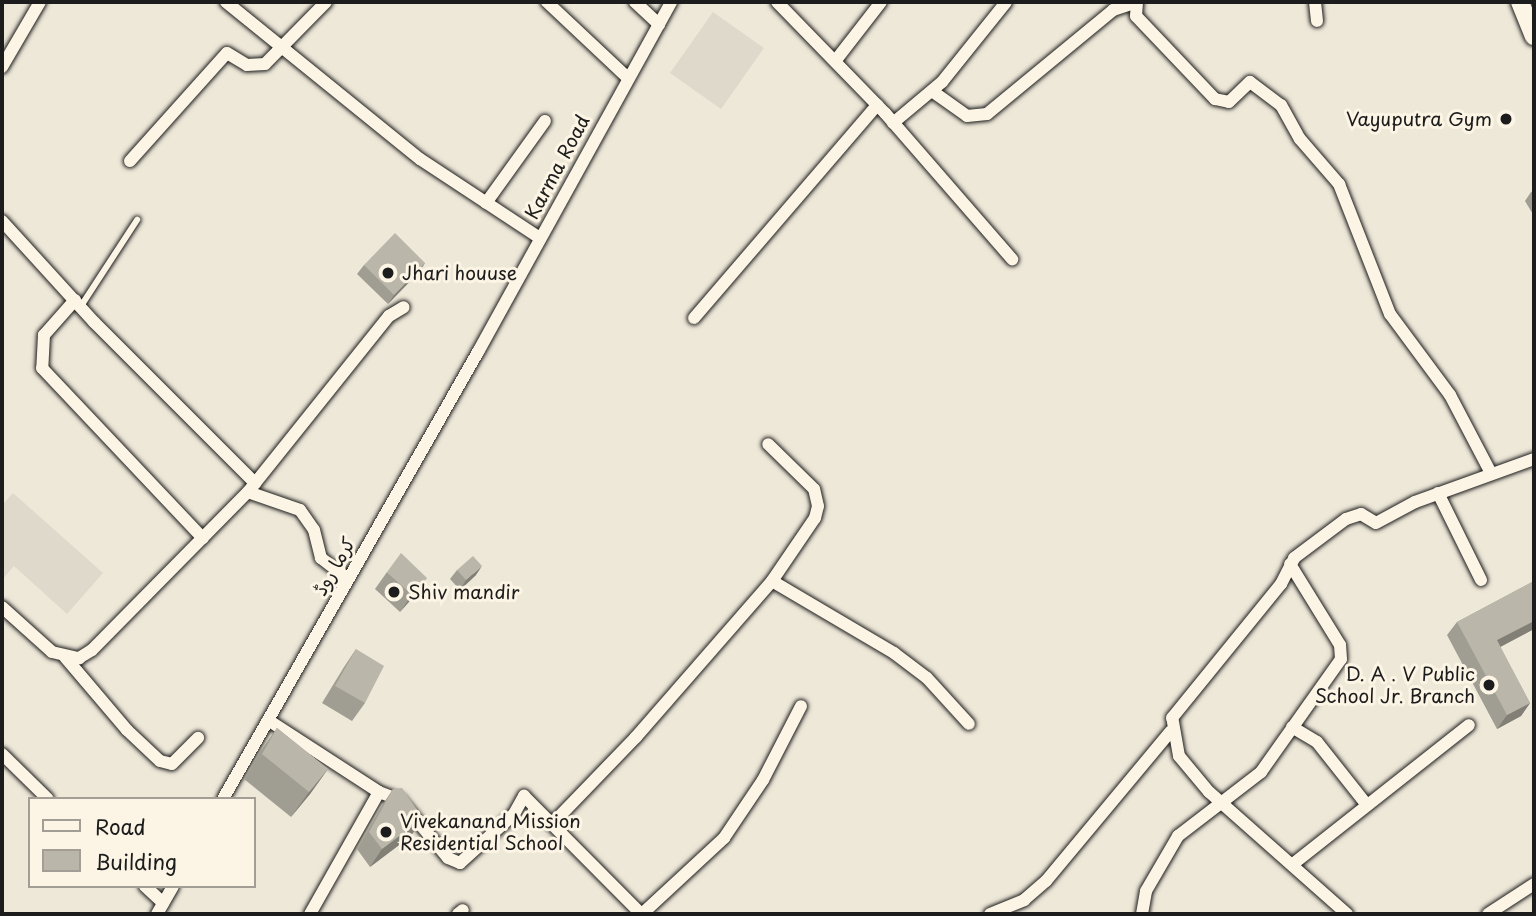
<!DOCTYPE html>
<html>
<head>
<meta charset="utf-8">
<style>
  body { margin:0 }
  #map { position:relative; width:1536px; height:916px; overflow:hidden; background:#eee8d9; font-family:"Playpen Sans","Playpen Sans Arabic",sans-serif }
  div>[style] { position:absolute }
  [style*='--x'] { left:calc(var(--x)*1px); top:calc(var(--y)*1px); width:calc(var(--w)*1px); rotate:calc(var(--a)*1deg) }
  .built>* { inset:0; background:#ded9cb }
  .roads { filter:drop-shadow(0 0 2px #1c1c1c) drop-shadow(0 0 2px #1c1c1c) }
  .service>* { height:6px; margin:-3px; padding:0 3px; transform-origin:3px; border-radius:3px; background:#fcf5e5 }
  .minor>* { height:12px; margin:-6px; padding:0 6px; transform-origin:6px; border-radius:6px; background:#fcf5e5 }
  .secondary>* { height:18px; margin:-9px; padding:0 9px; transform-origin:9px; border-radius:9px; background:#fcf5e5 }
  .wall>* { inset:0; background:#a09d92 }
  .shaded-wall>* { inset:0; background:#827f77 }
  .building>* { inset:0; background:#bab6aa }
  .dots>* { width:19px; height:19px; translate:-50% -50%; box-sizing:border-box; border:4px solid #fcf5e5; border-radius:50% }
  span { translate:-50% -50%; white-space:nowrap; text-align:center; line-height:1.15; -webkit-text-stroke:6px #fcf5e5; paint-order:stroke }
  .poi-label { font-size:19px; color:#1c1c1c }
  .right { translate:-100% -50%; text-align:right }
  .left { translate:0 -50%; text-align:left }
  .street-label { font-size:19px; color:#1c1c1c }
  .frame { position:absolute; inset:0; border:4px solid #1c1c1c; pointer-events:none }
  .legend { position:absolute; left:28px; top:797px; width:228px; height:91px; box-sizing:border-box; background:#fcf5e5; border:2px solid #a29e95; margin:0; padding:9px 12px; list-style:none; font-size:21px; color:#1c1c1c }
  .legend li { display:flex; align-items:center; gap:14px; height:35px }
  .legend b { width:35px; border:2px solid #a29e95 }
</style>
</head>
<body>
<div id="map">
  <div class="built">
    <i style="clip-path:polygon(713px 12px,764px 48px,721px 109px,670px 73px)"></i>
    <i style="clip-path:polygon(13px 493px,103px 573px,67px 614px,14px 566px,2px 580px,2px 505px)"></i>
  </div>
  <div class="roads">
    <div class="service">
      <i style="--x:81;--y:306;--w:103;--a:-56.9"></i>
    </div>
    <div class="minor">
      <i style="--x:226;--y:2;--w:250;--a:39"></i>
      <i style="--x:420;--y:159;--w:144;--a:33.4"></i>
      <i style="--x:547;--y:2;--w:110;--a:43.2"></i>
      <i style="--x:635;--y:2;--w:33;--a:43"></i>
      <i style="--x:777;--y:2;--w:155;--a:45.8"></i>
      <i style="--x:885;--y:113;--w:194;--a:49"></i>
      <i style="--x:1137;--y:2;--w:14;--a:94"></i>
      <i style="--x:1136;--y:16;--w:115;--a:46.4"></i>
      <i style="--x:1215;--y:99;--w:14;--a:12"></i>
      <i style="--x:1229;--y:102;--w:29;--a:-44"></i>
      <i style="--x:1250;--y:82;--w:39;--a:37"></i>
      <i style="--x:1281;--y:105;--w:39;--a:61"></i>
      <i style="--x:1300;--y:139;--w:60;--a:49.1"></i>
      <i style="--x:1339;--y:184;--w:140;--a:68.6"></i>
      <i style="--x:1390;--y:314;--w:101;--a:53.5"></i>
      <i style="--x:1450;--y:395;--w:88;--a:62.3"></i>
      <i style="--x:1315;--y:2;--w:19;--a:84"></i>
      <i style="--x:836;--y:60;--w:73;--a:-52.2"></i>
      <i style="--x:2;--y:67;--w:75;--a:-59.7"></i>
      <i style="--x:932;--y:91;--w:43;--a:35.5"></i>
      <i style="--x:967;--y:116;--w:20;--a:-6"></i>
      <i style="--x:987;--y:114;--w:163;--a:-39.5"></i>
      <i style="--x:1113;--y:10;--w:23;--a:-18"></i>
      <i style="--x:893;--y:123;--w:64;--a:-39.9"></i>
      <i style="--x:942;--y:82;--w:102;--a:-51.3"></i>
      <i style="--x:130;--y:161;--w:145;--a:-48.1"></i>
      <i style="--x:227;--y:53;--w:23;--a:31"></i>
      <i style="--x:247;--y:65;--w:18;--a:-3"></i>
      <i style="--x:265;--y:64;--w:87;--a:-45.5"></i>
      <i style="--x:486;--y:203;--w:101;--a:-54.3"></i>
      <i style="--x:2;--y:221;--w:137;--a:47.7"></i>
      <i style="--x:94;--y:322;--w:228;--a:45"></i>
      <i style="--x:75;--y:300;--w:47;--a:131.5"></i>
      <i style="--x:44;--y:335;--w:33;--a:93"></i>
      <i style="--x:42;--y:368;--w:234;--a:46.6"></i>
      <i style="--x:694;--y:318;--w:281;--a:-49.3"></i>
      <i style="--x:248;--y:492;--w:55;--a:19.1"></i>
      <i style="--x:300;--y:510;--w:24;--a:55"></i>
      <i style="--x:314;--y:530;--w:29;--a:76"></i>
      <i style="--x:321;--y:558;--w:34;--a:38"></i>
      <i style="--x:1438;--y:493;--w:97;--a:63.7"></i>
      <i style="--x:772;--y:581;--w:142;--a:30.5"></i>
      <i style="--x:894;--y:653;--w:41;--a:37.1"></i>
      <i style="--x:927;--y:678;--w:62;--a:47.6"></i>
      <i style="--x:2;--y:607;--w:67;--a:42"></i>
      <i style="--x:52;--y:652;--w:28;--a:13"></i>
      <i style="--x:79;--y:658;--w:15;--a:-32"></i>
      <i style="--x:92;--y:650;--w:222;--a:-45.4"></i>
      <i style="--x:248;--y:492;--w:226;--a:-51.3"></i>
      <i style="--x:389;--y:316;--w:17;--a:-31"></i>
      <i style="--x:65;--y:657;--w:96;--a:49.7"></i>
      <i style="--x:127;--y:730;--w:45;--a:43.2"></i>
      <i style="--x:160;--y:761;--w:12;--a:14"></i>
      <i style="--x:172;--y:764;--w:37;--a:-45"></i>
      <i style="--x:268;--y:720;--w:132;--a:33"></i>
      <i style="--x:379;--y:792;--w:140;--a:119.5"></i>
      <i style="--x:1292;--y:727;--w:29;--a:31"></i>
      <i style="--x:1317;--y:742;--w:80;--a:51.6"></i>
      <i style="--x:2;--y:754;--w:64;--a:44.4"></i>
      <i style="--x:379;--y:792;--w:22;--a:21"></i>
      <i style="--x:400;--y:800;--w:75;--a:50.4"></i>
      <i style="--x:448;--y:858;--w:13;--a:23"></i>
      <i style="--x:460;--y:863;--w:73;--a:-42.2"></i>
      <i style="--x:514;--y:814;--w:21;--a:-61"></i>
      <i style="--x:524;--y:796;--w:166;--a:45.2"></i>
      <i style="--x:223;--y:799;--w:515;--a:-60.3"></i>
      <i style="--x:478;--y:352;--w:400;--a:-61.1"></i>
      <i style="--x:553;--y:823;--w:120;--a:-46"></i>
      <i style="--x:636;--y:737;--w:207;--a:-48.9"></i>
      <i style="--x:772;--y:581;--w:76;--a:-55.7"></i>
      <i style="--x:815;--y:518;--w:12;--a:-76"></i>
      <i style="--x:818;--y:506;--w:17;--a:-103"></i>
      <i style="--x:814;--y:489;--w:64;--a:-135.6"></i>
      <i style="--x:1293;--y:864;--w:224;--a:-38.3"></i>
      <i style="--x:145;--y:886;--w:25;--a:43"></i>
      <i style="--x:157;--y:914;--w:32;--a:-60"></i>
      <i style="--x:458;--y:914;--w:6;--a:-39"></i>
      <i style="--x:642;--y:914;--w:112;--a:-42.8"></i>
      <i style="--x:724;--y:838;--w:70;--a:-56.1"></i>
      <i style="--x:763;--y:780;--w:83;--a:-62.8"></i>
      <i style="--x:990;--y:914;--w:37;--a:-22"></i>
      <i style="--x:1024;--y:900;--w:29;--a:-41"></i>
      <i style="--x:1046;--y:881;--w:195;--a:-50.2"></i>
      <i style="--x:1142;--y:914;--w:23;--a:-80"></i>
      <i style="--x:1146;--y:891;--w:64;--a:-59.8"></i>
      <i style="--x:1178;--y:836;--w:105;--a:-37.6"></i>
      <i style="--x:1261;--y:772;--w:138;--a:-54.7"></i>
      <i style="--x:1341;--y:659;--w:14;--a:-94"></i>
      <i style="--x:1340;--y:645;--w:95;--a:-121.7"></i>
      <i style="--x:1347;--y:914;--w:184;--a:-138.5"></i>
      <i style="--x:1209;--y:792;--w:47;--a:-129.8"></i>
      <i style="--x:1179;--y:756;--w:39;--a:-100"></i>
      <i style="--x:1172;--y:718;--w:173;--a:-50.9"></i>
      <i style="--x:1281;--y:584;--w:29;--a:-63"></i>
      <i style="--x:1294;--y:558;--w:65;--a:-36.9"></i>
      <i style="--x:1346;--y:519;--w:16;--a:-18"></i>
      <i style="--x:1361;--y:514;--w:17;--a:31"></i>
      <i style="--x:1376;--y:523;--w:44;--a:-28.3"></i>
      <i style="--x:1415;--y:502;--w:127;--a:-19.9"></i>
      <i style="--x:1488;--y:914;--w:55;--a:-33.1"></i>
    </div>
    <div class="secondary">
      <i style="--x:1520;--y:2;--w:37;--a:68"></i>
    </div>
  </div>
  <div class="wall">
    <i style="clip-path:polygon(1534px 191px,1534px 216px,1525px 201px,1531px 192px)"></i>
    <i style="clip-path:polygon(425px 263px,419px 272px,388px 304px,357px 274px,364px 265px)"></i>
    <i style="clip-path:polygon(457px 570px,476px 575px,460px 590px,450px 579px)"></i>
    <i style="clip-path:polygon(387px 572px,414px 596px,400px 612px,375px 589px)"></i>
    <i style="clip-path:polygon(1534px 581px,1534px 629px,1500px 647px,1530px 703px,1521px 716px,1497px 729px,1447px 635px,1457px 622px)"></i>
    <i style="clip-path:polygon(356px 649px,365px 703px,352px 721px,322px 703px,344px 667px)"></i>
    <i style="clip-path:polygon(277px 728px,328px 769px,310px 794px,291px 817px,244px 779px,259px 753px)"></i>
    <i style="clip-path:polygon(393px 789px,411px 836px,370px 867px,357px 849px,381px 807px)"></i>
  </div>
  <div class="shaded-wall">
    <i style="clip-path:polygon(425px 263px,419px 272px,388px 304px,394px 295px)"></i>
    <i style="clip-path:polygon(482px 566px,476px 575px,460px 590px,466px 580px)"></i>
    <i style="clip-path:polygon(427px 578px,414px 596px,400px 612px,412px 595px)"></i>
    <i style="clip-path:polygon(1534px 621px,1534px 629px,1487px 654px,1497px 640px)"></i>
    <i style="clip-path:polygon(1530px 703px,1521px 716px,1497px 729px,1507px 715px)"></i>
    <i style="clip-path:polygon(328px 769px,310px 794px,291px 817px,309px 792px)"></i>
    <i style="clip-path:polygon(423px 818px,411px 836px,370px 867px,382px 849px)"></i>
  </div>
  <div class="building">
    <i style="clip-path:polygon(395px 233px,425px 263px,394px 295px,364px 265px)"></i>
    <i style="clip-path:polygon(401px 553px,427px 578px,412px 595px,387px 572px)"></i>
    <i style="clip-path:polygon(473px 556px,482px 566px,466px 580px,457px 570px)"></i>
    <i style="clip-path:polygon(1534px 581px,1534px 621px,1497px 640px,1530px 703px,1507px 715px,1457px 622px)"></i>
    <i style="clip-path:polygon(356px 649px,384px 666px,365px 703px,335px 686px)"></i>
    <i style="clip-path:polygon(277px 728px,328px 769px,309px 792px,262px 754px)"></i>
    <i style="clip-path:polygon(402px 788px,423px 818px,382px 849px,369px 832px,393px 789px)"></i>
  </div>
  <div class="dots">
    <i style="left:1506px;top:119px;background:#1c1c1c"></i>
    <i style="left:388px;top:273px;background:#1c1c1c"></i>
    <i style="left:394px;top:592px;background:#1c1c1c"></i>
    <i style="left:1489px;top:685px;background:#1c1c1c"></i>
    <i style="left:386px;top:832px;background:#1c1c1c"></i>
  </div>
  <div class="poi-label">
    <span class="right" style="left:1492px;top:119px">Vayuputra Gym</span>
    <span class="left" style="left:402px;top:273px">Jhari houuse</span>
    <span class="left" style="left:408px;top:592px">Shiv mandir</span>
    <span class="right" style="left:1475px;top:685px">D. A . V Public<br>School Jr. Branch</span>
    <span class="left" style="left:400px;top:832px">Vivekanand Mission<br>Residential School</span>
  </div>
  <div class="street-label">
    <span style="left:557px;top:167px;rotate:-62deg">Karma Road</span>
    <span style="left:334px;top:566px;rotate:-60deg">کرما روڈ</span>
  </div>
  <div class="frame"></div>
  <ul class="legend">
  <li><b style="height:9px;background:#fcf5e5"></b>Road</li>
  <li><b style="height:19px;background:#bab6aa"></b>Building</li>
  </ul>
</div>
</body>
</html>
